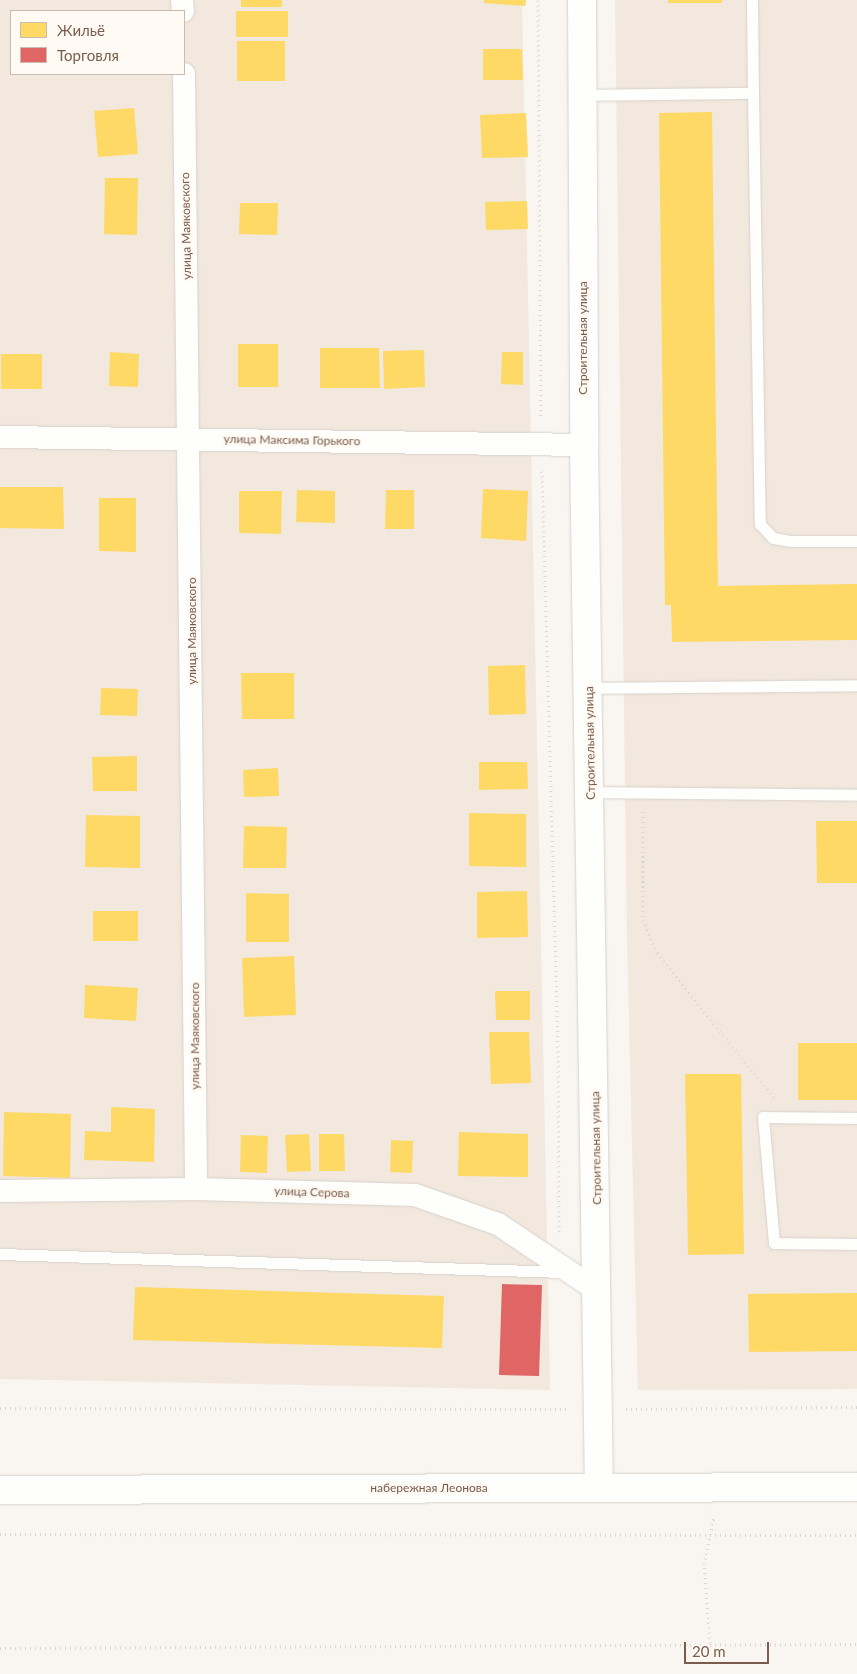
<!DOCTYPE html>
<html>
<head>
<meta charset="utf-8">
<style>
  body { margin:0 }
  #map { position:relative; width:857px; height:1674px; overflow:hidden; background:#f9f5f0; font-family:Lato,sans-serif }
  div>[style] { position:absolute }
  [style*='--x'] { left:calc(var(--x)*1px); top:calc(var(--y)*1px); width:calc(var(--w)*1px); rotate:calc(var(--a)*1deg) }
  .residential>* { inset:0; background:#f2e8de }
  .homes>* { inset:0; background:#ffd966 }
  .shops>* { inset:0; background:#e06666 }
  .path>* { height:3px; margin-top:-1.5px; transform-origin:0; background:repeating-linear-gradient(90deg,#dcd5d0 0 1px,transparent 0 5px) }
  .roads { filter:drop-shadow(0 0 1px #d7d1cb) drop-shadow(0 0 1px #d7d1cb) }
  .service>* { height:11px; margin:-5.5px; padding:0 5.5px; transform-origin:5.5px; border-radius:5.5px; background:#fefefd }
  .minor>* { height:22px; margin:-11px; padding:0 11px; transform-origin:11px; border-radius:11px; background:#fefefd }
  .tertiary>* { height:28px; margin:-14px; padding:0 14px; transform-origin:14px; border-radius:14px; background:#fefefd }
  .secondary>* { height:28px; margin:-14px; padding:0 14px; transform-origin:14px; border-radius:14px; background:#fefefd }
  span { translate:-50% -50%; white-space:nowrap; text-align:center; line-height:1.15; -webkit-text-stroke:5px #fffaf3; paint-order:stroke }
  .street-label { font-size:12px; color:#7a5c4d }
  .legend { position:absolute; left:10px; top:10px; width:175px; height:65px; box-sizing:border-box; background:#fffaf3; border:1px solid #cabbb1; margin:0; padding:6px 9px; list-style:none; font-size:15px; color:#7a5c4d }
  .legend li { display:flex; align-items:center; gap:10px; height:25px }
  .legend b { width:25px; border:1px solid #cabbb1 }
  .scale { position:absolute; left:684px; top:1642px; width:85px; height:22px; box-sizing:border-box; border:2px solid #7a5c4d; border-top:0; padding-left:6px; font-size:15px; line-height:18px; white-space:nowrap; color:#7a5c4d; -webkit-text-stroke:4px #fffaf3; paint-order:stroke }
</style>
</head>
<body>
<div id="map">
  <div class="residential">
    <i style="clip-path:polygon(evenodd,0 0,522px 0,550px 1390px,0 1379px,0 0,11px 11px,184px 11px,184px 74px,11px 74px,11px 11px)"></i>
    <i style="clip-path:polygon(615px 0,857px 0,857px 1389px,638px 1390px,627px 940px)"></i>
  </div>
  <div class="homes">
    <i style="clip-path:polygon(241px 0,282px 0,282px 7px,241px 7px)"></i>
    <i style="clip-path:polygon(484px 0,526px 0,525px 6px,484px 3px)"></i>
    <i style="clip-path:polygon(668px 0,722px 0,722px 3px,668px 3px)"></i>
    <i style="clip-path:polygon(236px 11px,288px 11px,288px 37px,236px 37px)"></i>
    <i style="clip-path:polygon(237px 41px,285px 41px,285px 81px,237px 81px)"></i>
    <i style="clip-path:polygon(483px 49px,522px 49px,523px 80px,483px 80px)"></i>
    <i style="clip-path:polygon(134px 108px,138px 154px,98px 157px,94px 111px)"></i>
    <i style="clip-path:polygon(712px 112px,718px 586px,857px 584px,857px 640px,672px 642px,671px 605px,665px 605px,659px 113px)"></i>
    <i style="clip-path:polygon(526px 113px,528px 157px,482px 158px,480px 115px)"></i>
    <i style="clip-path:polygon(105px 178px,138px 178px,137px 235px,104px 234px)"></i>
    <i style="clip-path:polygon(527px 201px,528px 229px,486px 230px,485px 202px)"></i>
    <i style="clip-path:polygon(240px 203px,278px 203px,277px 235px,239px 234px)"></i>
    <i style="clip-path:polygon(238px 344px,278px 344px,278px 387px,238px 387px)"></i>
    <i style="clip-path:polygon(320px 348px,379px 348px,380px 388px,320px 388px)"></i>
    <i style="clip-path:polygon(424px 350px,425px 387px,384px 389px,383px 351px)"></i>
    <i style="clip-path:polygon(110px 352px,139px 354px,138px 387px,109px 386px)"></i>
    <i style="clip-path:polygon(502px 352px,523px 352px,523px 385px,501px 384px)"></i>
    <i style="clip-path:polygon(1px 354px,42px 354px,42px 389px,1px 389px)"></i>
    <i style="clip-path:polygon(0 487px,63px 487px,64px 529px,0 528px)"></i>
    <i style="clip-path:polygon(483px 489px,528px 491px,526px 541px,481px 538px)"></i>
    <i style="clip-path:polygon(297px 490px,335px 491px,335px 523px,296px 522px)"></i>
    <i style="clip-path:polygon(386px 490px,414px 490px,414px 529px,385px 529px)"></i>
    <i style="clip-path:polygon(239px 491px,282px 491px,281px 534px,239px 533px)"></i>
    <i style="clip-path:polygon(99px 498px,136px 498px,136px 552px,99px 551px)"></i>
    <i style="clip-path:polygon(525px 665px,526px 714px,489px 715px,488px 666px)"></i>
    <i style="clip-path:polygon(241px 673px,294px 673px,294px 719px,242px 719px)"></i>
    <i style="clip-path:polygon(101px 688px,138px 689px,137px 716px,100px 715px)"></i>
    <i style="clip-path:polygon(137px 756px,137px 791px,93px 791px,92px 757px)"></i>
    <i style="clip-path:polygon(479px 762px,527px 762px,528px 789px,479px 790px)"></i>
    <i style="clip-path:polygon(278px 768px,279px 796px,244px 797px,243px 770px)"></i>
    <i style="clip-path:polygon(469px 813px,526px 814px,526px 867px,469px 866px)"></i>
    <i style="clip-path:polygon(86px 815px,140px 816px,140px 868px,85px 867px)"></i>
    <i style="clip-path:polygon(816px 821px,857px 821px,857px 883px,817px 883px)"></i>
    <i style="clip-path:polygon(244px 826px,287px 827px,286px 868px,243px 868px)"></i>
    <i style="clip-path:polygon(527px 891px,528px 937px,477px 938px,477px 892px)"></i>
    <i style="clip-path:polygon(246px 893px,289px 894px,289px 942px,246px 942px)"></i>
    <i style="clip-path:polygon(93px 911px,138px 911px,138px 941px,93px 941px)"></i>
    <i style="clip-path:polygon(294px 956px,296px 1015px,244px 1017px,242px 958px)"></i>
    <i style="clip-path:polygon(85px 985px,138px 988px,136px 1021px,84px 1018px)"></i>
    <i style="clip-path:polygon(495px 991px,530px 991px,530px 1020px,496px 1020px)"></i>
    <i style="clip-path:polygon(489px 1032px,529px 1032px,531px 1083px,491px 1084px)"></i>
    <i style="clip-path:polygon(798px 1043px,857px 1043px,857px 1100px,798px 1100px)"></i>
    <i style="clip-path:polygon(685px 1074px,741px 1074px,744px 1254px,688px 1255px)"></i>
    <i style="clip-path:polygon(111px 1107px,155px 1109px,154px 1162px,84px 1160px,85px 1131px,111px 1132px)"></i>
    <i style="clip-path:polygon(4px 1112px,71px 1114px,70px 1178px,3px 1176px)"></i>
    <i style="clip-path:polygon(459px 1132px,528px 1134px,528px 1177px,458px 1176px)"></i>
    <i style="clip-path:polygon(309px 1134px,311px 1171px,287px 1172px,285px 1135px)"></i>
    <i style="clip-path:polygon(319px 1134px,344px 1134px,345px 1171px,319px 1171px)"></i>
    <i style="clip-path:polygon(241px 1135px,268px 1136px,267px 1173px,240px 1172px)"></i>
    <i style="clip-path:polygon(391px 1140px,413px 1141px,412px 1173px,390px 1172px)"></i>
    <i style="clip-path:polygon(135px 1287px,444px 1296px,442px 1348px,133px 1340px)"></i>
    <i style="clip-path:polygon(857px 1293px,857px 1351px,749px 1352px,748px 1294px)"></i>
  </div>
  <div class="shops">
    <i style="clip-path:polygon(502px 1284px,542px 1285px,539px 1376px,499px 1375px)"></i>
  </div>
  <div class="path">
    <i style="--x:538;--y:0;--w:419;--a:89.6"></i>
    <i style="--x:542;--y:471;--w:575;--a:88.41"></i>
    <i style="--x:558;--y:1046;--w:188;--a:89.7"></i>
    <i style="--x:643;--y:811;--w:109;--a:90"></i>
    <i style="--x:643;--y:920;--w:36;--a:67"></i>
    <i style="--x:657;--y:953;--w:186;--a:51.1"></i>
    <i style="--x:0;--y:1408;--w:569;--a:0.1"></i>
    <i style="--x:626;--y:1409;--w:231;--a:-0.5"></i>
    <i style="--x:0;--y:1534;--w:857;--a:0.07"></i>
    <i style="--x:710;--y:1643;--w:79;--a:-94.3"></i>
    <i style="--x:704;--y:1564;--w:49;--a:-78.2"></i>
    <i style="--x:0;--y:1648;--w:857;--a:-0.27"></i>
  </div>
  <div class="roads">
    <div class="service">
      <i style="--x:752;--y:0;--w:93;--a:89.4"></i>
      <i style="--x:582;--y:95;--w:171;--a:-0.7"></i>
      <i style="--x:753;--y:93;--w:431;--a:89.1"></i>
      <i style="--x:760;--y:524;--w:19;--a:47"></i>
      <i style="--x:773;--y:538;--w:17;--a:10"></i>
      <i style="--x:790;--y:541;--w:67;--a:0"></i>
      <i style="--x:589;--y:688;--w:268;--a:-0.6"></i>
      <i style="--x:591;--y:792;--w:266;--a:0.6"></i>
      <i style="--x:857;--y:1118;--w:94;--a:-179.4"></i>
      <i style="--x:763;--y:1117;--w:126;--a:85"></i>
      <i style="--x:774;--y:1243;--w:83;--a:0.7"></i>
      <i style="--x:0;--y:1254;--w:563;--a:1.83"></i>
    </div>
    <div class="minor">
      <i style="--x:182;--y:0;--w:11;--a:85"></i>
      <i style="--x:184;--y:74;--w:1115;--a:89.38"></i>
      <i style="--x:0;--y:437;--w:584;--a:0.78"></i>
      <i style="--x:0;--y:1191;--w:196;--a:-0.6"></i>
      <i style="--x:196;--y:1189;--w:219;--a:1.6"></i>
      <i style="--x:415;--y:1195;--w:88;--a:19.3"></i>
      <i style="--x:498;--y:1224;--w:120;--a:33.8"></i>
    </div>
    <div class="tertiary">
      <i style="--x:582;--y:0;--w:445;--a:89.7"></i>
      <i style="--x:584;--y:445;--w:1042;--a:89.18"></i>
    </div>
    <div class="secondary">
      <i style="--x:0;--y:1490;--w:857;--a:-0.2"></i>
    </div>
  </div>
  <div class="street-label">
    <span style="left:186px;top:226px;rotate:-91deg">улица Маяковского</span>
    <span style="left:583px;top:338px;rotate:-90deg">Строительная улица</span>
    <span style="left:292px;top:440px;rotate:1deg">улица Максима Горького</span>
    <span style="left:192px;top:631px;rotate:-90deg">улица Маяковского</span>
    <span style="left:590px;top:743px;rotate:-91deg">Строительная улица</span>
    <span style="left:195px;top:1036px;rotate:-90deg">улица Маяковского</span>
    <span style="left:596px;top:1148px;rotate:-91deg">Строительная улица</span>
    <span style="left:312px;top:1192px;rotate:2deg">улица Серова</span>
    <span style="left:429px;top:1488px">набережная Леонова</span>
  </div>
  <ul class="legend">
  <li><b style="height:14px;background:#ffd966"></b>Жильё</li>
  <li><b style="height:14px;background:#e06666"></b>Торговля</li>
  </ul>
  <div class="scale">20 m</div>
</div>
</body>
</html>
